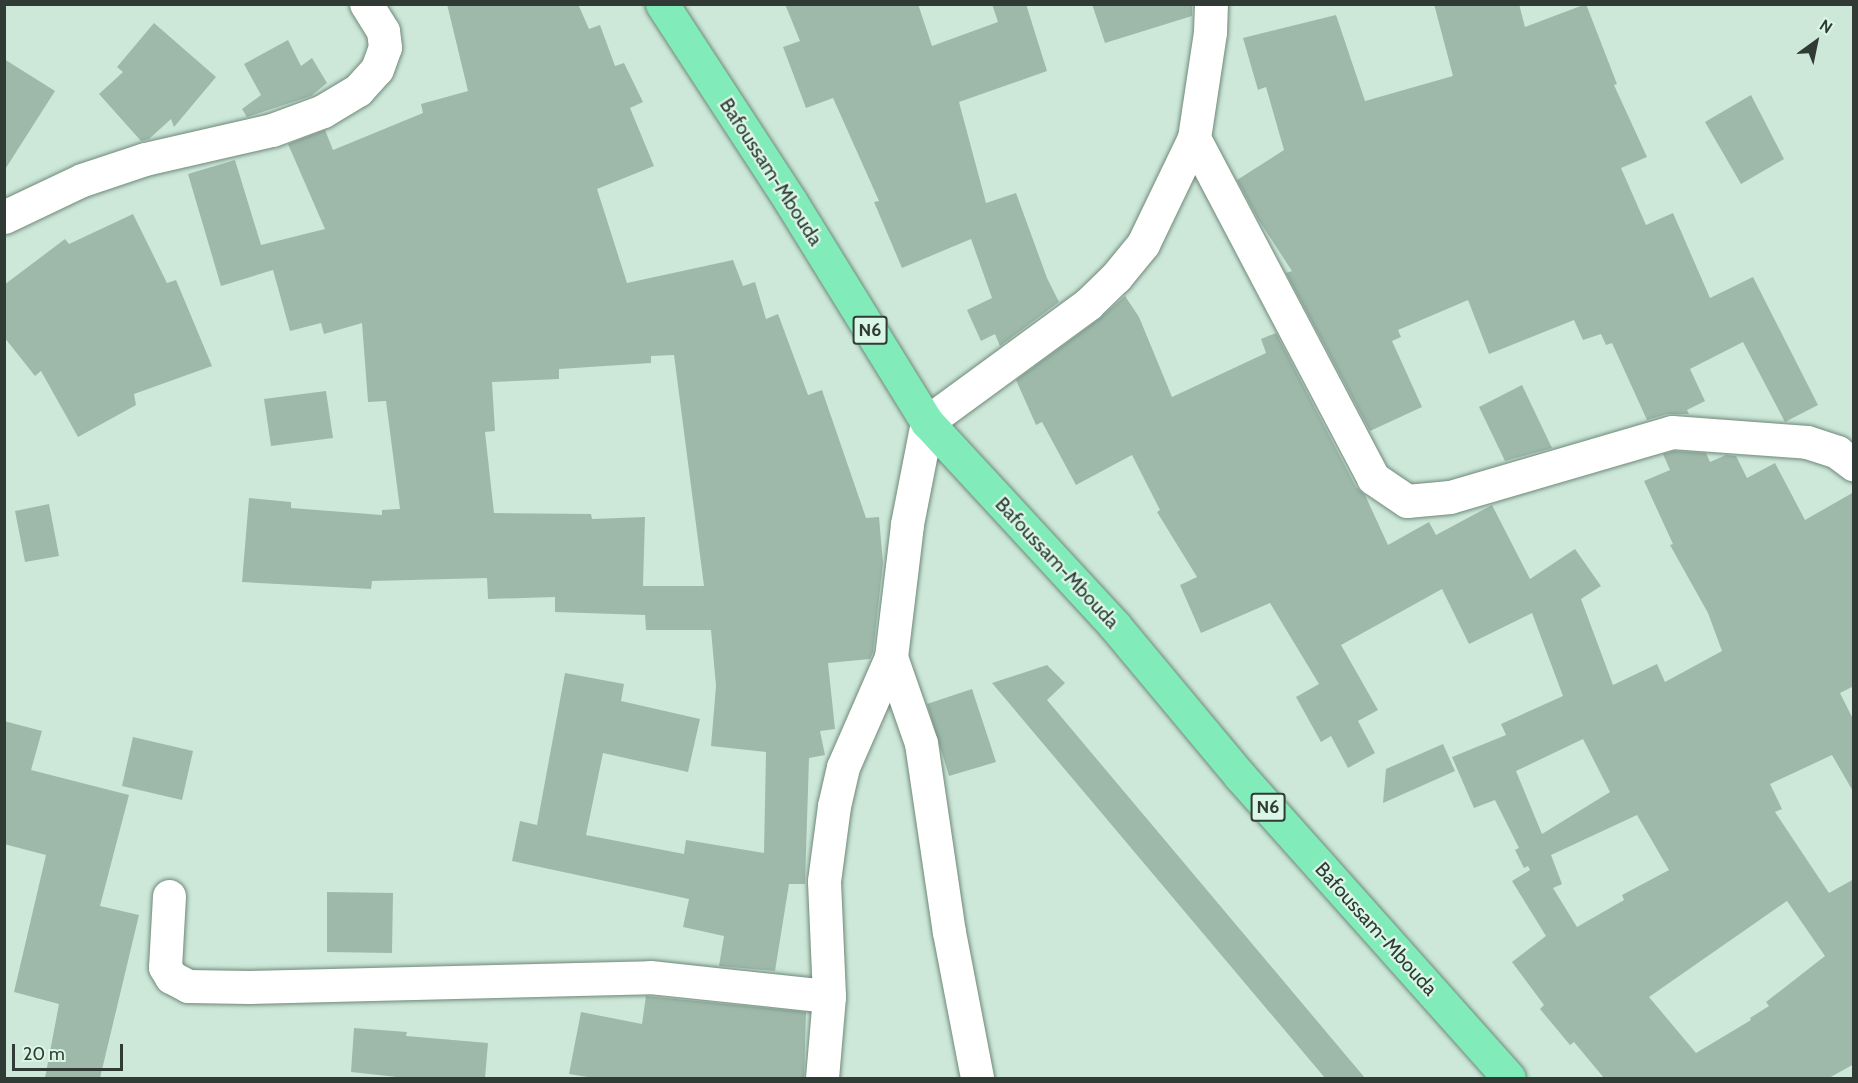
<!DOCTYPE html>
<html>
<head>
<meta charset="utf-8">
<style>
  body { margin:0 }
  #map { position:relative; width:1858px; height:1083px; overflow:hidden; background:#cde8d9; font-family:Cabin,sans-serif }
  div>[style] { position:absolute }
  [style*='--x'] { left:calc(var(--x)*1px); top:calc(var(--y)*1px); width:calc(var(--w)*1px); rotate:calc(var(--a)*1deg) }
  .building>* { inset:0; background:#9eb9aa }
  .roads { filter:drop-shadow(0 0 2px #6f887a) drop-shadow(0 0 2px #6f887a) }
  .street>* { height:33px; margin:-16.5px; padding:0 16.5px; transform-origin:16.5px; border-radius:16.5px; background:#fff }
  .highway>* { height:33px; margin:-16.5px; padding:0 16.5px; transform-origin:16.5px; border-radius:16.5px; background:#81ebb9 }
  span { translate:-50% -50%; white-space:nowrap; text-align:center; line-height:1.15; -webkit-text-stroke:4.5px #daf6e6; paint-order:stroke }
  .shield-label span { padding:2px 4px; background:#daf6e6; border:2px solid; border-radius:4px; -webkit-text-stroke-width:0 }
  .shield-label { font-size:18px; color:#303b35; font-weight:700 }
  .street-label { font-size:20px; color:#303b35 }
  .frame { position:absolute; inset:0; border:6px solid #303b35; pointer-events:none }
  .north { position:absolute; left:1786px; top:12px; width:60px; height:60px; -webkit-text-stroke:4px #daf6e6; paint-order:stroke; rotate:33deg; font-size:16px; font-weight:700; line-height:24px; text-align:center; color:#303b35 }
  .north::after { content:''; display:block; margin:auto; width:21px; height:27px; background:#303b35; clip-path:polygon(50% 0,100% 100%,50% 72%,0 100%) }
  .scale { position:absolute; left:12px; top:1044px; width:111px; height:27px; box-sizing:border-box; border:3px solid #303b35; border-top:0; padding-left:8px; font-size:18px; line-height:21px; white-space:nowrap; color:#303b35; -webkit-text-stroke:4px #daf6e6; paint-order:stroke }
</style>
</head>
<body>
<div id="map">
  <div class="building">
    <i style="clip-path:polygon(evenodd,447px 4px,578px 4px,589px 29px,600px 25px,615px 66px,624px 63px,643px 102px,630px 108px,654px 166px,597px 189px,627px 283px,733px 260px,743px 286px,755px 282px,766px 319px,778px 314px,808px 395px,822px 390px,866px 518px,879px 517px,883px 563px,873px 652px,870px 659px,828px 663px,835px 729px,820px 731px,825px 755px,809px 758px,805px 884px,789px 884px,775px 971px,719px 966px,724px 936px,683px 927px,689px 899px,512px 861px,520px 821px,537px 825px,565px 673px,624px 684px,621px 701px,700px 719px,688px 772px,603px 753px,586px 835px,684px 854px,686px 840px,764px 853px,766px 752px,711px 746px,716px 686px,711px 630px,646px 630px,645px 615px,555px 612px,555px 597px,488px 599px,487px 578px,372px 581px,371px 589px,242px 582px,249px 498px,291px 502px,291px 508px,382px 515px,382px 510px,400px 509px,386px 401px,368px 402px,362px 323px,324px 334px,321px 323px,290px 331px,273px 270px,221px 286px,188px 174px,235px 160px,261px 245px,325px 229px,288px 144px,325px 130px,333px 150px,423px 113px,421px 104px,468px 91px,447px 4px,674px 355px,704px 586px,643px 586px,645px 517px,592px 519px,591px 514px,494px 513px,485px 432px,495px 431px,492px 382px,559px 379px,559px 369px,651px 363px,651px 356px,674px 355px)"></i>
    <i style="clip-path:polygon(785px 4px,918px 4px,932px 46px,998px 22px,992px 4px,1026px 4px,1047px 71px,959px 102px,986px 203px,1016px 193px,1047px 278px,1059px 302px,1000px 346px,995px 334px,981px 341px,967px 310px,992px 298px,971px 239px,902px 268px,874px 202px,879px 201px,833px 98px,806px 108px,783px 47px,800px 41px)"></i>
    <i style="clip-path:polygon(1092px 4px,1192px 4px,1192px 16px,1105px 43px)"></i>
    <i style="clip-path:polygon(1434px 4px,1519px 4px,1525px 27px,1586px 4px,1617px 84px,1614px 85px,1647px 157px,1621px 168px,1646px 225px,1673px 213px,1710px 298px,1753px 277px,1818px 405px,1785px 422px,1743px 342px,1690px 369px,1705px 401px,1687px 410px,1689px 414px,1667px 414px,1647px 420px,1612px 343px,1606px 345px,1601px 334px,1583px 340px,1574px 320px,1489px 354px,1468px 300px,1398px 330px,1401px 337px,1392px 341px,1422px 407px,1370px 431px,1286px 273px,1292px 271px,1258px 219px,1237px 180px,1284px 150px,1266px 87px,1258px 90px,1243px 38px,1336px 15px,1365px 101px,1453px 76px)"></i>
    <i style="clip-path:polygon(154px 23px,216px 77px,174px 127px,171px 119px,149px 139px,141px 141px,99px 94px,123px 72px,117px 67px)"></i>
    <i style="clip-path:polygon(288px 40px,301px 66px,312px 58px,327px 83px,311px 96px,247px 117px,242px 109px,261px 95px,244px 64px)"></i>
    <i style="clip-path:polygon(4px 59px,55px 91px,4px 171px)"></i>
    <i style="clip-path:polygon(1751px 95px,1784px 159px,1741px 184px,1705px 122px)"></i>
    <i style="clip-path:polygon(133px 214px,167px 283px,176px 280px,212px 366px,134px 394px,136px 405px,78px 437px,41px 371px,35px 376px,4px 337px,4px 285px,65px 239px,69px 244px)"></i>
    <i style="clip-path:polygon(evenodd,1125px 296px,1139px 317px,1172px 397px,1266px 353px,1261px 339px,1276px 333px,1356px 487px,1365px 495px,1388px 545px,1429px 522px,1436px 535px,1492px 505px,1530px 579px,1575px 549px,1601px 586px,1581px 599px,1613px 685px,1657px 664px,1665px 682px,1722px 651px,1708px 613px,1670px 545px,1673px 544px,1644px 481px,1670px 470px,1663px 454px,1674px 451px,1706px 453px,1710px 462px,1726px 455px,1736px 456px,1747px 478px,1775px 463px,1805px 520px,1854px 492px,1854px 686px,1840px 693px,1854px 721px,1854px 793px,1832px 755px,1770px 784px,1782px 809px,1775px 812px,1829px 893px,1854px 879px,1854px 1064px,1829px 1078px,1604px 1078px,1574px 1042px,1570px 1045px,1540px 1009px,1544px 1005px,1512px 962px,1546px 936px,1512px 881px,1530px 870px,1528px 866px,1524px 868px,1515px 850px,1519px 848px,1495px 800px,1474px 808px,1452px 757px,1506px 735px,1501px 724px,1563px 696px,1532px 613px,1469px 644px,1442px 589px,1341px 645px,1378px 710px,1358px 721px,1375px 753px,1348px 768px,1331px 736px,1321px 742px,1296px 697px,1319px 684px,1270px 603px,1201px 633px,1180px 585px,1197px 577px,1157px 512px,1160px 510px,1132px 455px,1076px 485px,1042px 422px,1036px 425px,1016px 380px,1099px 319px,1125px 296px,1583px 739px,1610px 792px,1542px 834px,1516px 771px,1583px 739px,1125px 296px,1637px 815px,1669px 870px,1622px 895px,1624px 900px,1577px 927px,1553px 888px,1562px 884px,1551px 855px,1637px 815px,1125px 296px,1787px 901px,1825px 956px,1766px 1002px,1769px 1006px,1750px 1018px,1751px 1020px,1696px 1053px,1649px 997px,1787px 901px)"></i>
    <i style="clip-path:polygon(1522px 385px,1552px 448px,1505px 461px,1479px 407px)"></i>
    <i style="clip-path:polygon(326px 391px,333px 438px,271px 446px,264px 399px)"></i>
    <i style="clip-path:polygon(49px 504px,59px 556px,25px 562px,15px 511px)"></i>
    <i style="clip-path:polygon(1047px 665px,1065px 683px,1047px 700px,1365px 1078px,1325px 1078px,992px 683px)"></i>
    <i style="clip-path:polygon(972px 689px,996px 762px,949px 776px,927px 704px)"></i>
    <i style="clip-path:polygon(4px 721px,42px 731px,31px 770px,129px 795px,100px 906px,139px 915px,100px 1078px,45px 1078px,59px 1004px,14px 992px,46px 855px,4px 844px)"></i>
    <i style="clip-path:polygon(133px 737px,193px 751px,182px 800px,122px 786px)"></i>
    <i style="clip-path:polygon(1443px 744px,1455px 771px,1383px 803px,1386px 769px)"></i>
    <i style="clip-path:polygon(327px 892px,393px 893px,392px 953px,327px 952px)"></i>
    <i style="clip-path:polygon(646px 996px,806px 1012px,804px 1078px,594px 1078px,569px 1074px,581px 1012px,642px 1024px)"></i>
    <i style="clip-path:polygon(354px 1028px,407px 1032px,406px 1036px,488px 1043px,485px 1078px,406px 1078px,351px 1072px)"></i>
  </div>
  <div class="roads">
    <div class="street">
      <i style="--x:1194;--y:138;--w:384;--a:62.2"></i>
      <i style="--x:1373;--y:478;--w:41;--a:34.1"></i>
      <i style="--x:1407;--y:501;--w:43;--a:-5.3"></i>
      <i style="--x:1450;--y:497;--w:231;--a:-16.3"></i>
      <i style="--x:1672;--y:432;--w:135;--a:4.2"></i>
      <i style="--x:1807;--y:442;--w:32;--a:18"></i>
      <i style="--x:1837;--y:452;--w:21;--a:37"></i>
      <i style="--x:4;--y:217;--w:86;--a:-25.4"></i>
      <i style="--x:82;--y:180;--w:66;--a:-18.4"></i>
      <i style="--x:145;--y:159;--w:130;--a:-12.9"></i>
      <i style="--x:272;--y:130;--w:54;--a:-20.4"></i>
      <i style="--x:323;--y:111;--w:41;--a:-31"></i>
      <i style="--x:358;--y:90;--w:28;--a:-48"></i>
      <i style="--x:377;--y:69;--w:23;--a:-70"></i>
      <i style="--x:385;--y:47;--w:16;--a:-97"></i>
      <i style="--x:383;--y:31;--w:32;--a:-122"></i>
      <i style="--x:891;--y:657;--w:91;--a:70.8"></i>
      <i style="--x:921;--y:743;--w:191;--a:81.6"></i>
      <i style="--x:949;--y:932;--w:149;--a:79.1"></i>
      <i style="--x:169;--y:896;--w:71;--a:93.2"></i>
      <i style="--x:165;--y:967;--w:12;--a:59"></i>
      <i style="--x:171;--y:977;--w:19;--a:28"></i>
      <i style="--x:188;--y:986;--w:61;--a:0.9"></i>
      <i style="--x:249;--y:987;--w:401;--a:-1.4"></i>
      <i style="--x:650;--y:977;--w:180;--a:6.1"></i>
      <i style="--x:822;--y:1078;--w:82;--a:-85.1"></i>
      <i style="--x:829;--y:996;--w:115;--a:-92.5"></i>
      <i style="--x:824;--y:881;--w:76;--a:-82.4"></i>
      <i style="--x:834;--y:806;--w:40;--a:-77"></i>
      <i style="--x:843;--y:767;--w:120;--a:-66.4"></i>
      <i style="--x:891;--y:657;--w:134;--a:-83.1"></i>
      <i style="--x:907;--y:524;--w:104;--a:-78.9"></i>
      <i style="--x:927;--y:422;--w:200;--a:-36.2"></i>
      <i style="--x:1088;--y:304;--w:39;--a:-44"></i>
      <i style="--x:1116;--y:277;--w:43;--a:-50.7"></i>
      <i style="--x:1143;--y:244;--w:118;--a:-64.3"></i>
      <i style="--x:1194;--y:138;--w:107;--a:-81.4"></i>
      <i style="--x:1210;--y:32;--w:28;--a:-88"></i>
    </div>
    <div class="highway">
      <i style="--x:662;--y:4;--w:236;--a:56.9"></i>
      <i style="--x:791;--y:202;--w:259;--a:58.3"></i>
      <i style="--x:927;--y:422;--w:277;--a:47.3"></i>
      <i style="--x:1115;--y:626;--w:195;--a:50.2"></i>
      <i style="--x:1240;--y:776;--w:404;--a:48.3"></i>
    </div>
  </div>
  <div class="shield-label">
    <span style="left:870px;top:330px">N6</span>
    <span style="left:1268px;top:807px">N6</span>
  </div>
  <div class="street-label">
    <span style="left:771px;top:172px;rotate:57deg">Bafoussam-Mbouda</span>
    <span style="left:1057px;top:563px;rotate:47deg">Bafoussam-Mbouda</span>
    <span style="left:1376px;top:929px;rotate:48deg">Bafoussam-Mbouda</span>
  </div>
  <div class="frame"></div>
  <div class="north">N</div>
  <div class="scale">20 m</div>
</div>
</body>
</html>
